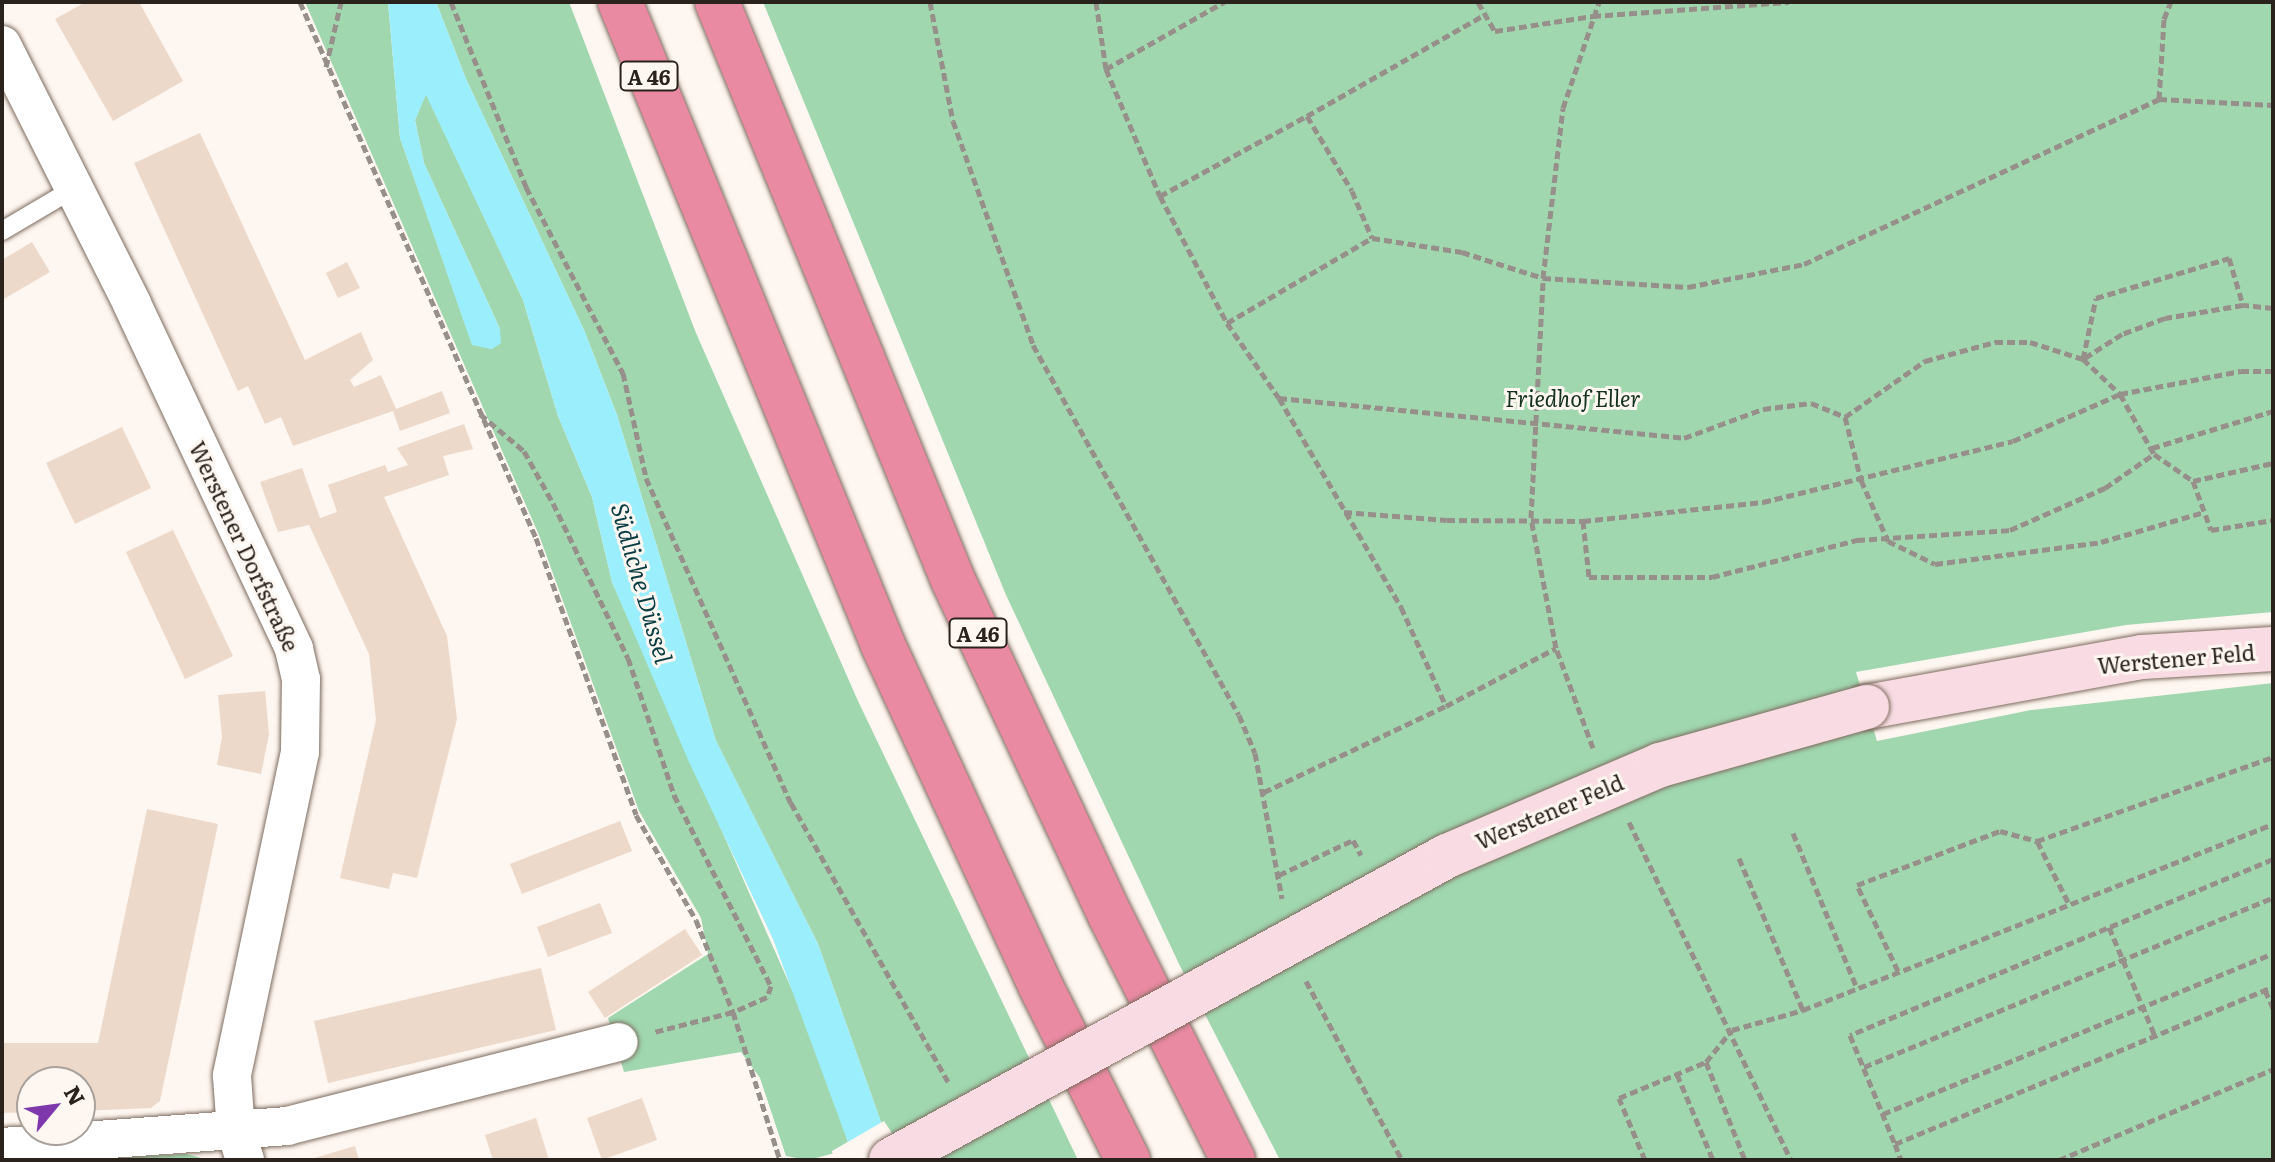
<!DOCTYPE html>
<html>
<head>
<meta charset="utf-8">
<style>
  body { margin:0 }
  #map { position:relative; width:2275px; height:1162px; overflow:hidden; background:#fef6f0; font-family:Literata,serif }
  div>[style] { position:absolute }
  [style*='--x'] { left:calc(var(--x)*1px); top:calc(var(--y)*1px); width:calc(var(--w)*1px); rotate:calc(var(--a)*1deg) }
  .green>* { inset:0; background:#a0d7af }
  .water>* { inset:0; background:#9beefb }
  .pier>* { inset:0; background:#fef6f0 }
  .building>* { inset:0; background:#edd9ca }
  .path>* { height:5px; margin-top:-2.5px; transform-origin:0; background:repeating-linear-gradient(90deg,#978f89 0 8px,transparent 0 12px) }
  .roads { filter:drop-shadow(0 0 2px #7e6c5f) drop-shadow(0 0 2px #7e6c5f) }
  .lane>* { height:18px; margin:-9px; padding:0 9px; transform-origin:9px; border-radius:9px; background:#fff }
  .street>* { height:38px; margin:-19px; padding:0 19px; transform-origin:19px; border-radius:19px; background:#fff }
  .secondary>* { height:44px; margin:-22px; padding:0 22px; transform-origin:22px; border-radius:22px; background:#f9dce3 }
  .highway>* { height:44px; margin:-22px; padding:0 22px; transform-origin:22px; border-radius:22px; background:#ea89a2 }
  .bridges { filter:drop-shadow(0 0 2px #7e6c5f) drop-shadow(0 0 2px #7e6c5f) }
  .secondary-bridge>* { height:44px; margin:-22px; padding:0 22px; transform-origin:22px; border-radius:22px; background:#f9dce3 }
  span { translate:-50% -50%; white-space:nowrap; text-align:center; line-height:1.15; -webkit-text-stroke:6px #fef6f0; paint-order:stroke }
  .shield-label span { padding:2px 6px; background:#fef6f0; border:2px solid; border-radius:6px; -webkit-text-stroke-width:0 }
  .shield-label { font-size:20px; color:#2a231d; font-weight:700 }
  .park-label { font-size:22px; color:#13321e; font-style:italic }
  .street-label { font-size:22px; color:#2a231d }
  .water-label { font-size:24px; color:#083d44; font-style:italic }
  .frame { position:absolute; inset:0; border:4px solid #2a231d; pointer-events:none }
  .north { position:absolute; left:16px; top:1066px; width:80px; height:80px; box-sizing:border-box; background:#fef6f0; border:2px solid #a9a29c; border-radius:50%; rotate:61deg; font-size:22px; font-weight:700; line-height:32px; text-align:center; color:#2a231d }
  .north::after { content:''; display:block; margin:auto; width:28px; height:36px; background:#7f38ab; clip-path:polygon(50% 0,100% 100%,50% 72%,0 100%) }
</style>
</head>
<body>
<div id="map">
  <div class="green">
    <i style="clip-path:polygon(305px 2px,388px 2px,400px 138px,472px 344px,492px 349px,500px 329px,424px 163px,415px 120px,426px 94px,523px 300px,558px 416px,592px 497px,612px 582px,811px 1033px,849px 1145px,835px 1153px,808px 1160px,786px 1156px,760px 1078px,741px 1052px,624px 1072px,608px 1018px,708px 954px,701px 918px,639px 811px,539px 535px)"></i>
    <i style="clip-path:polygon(436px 2px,569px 2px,696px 333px,858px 701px,1078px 1160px,906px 1160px,882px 1125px,818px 944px,716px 741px,617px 415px,584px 330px,466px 79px)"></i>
    <i style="clip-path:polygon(763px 2px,2273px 2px,2273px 612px,2126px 625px,1856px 672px,1877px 741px,2031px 710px,2273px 683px,2273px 1160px,1280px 1160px,1179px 964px,1006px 595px)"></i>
    <i style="clip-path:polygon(187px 1154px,208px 1160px,68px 1160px)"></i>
  </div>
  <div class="water">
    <i style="clip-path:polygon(388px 2px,436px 2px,466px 79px,584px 330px,617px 415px,716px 741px,818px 944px,882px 1125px,849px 1145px,773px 939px,689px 762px,612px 582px,592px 497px,558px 416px,523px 300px,426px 95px,415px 120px,424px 163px,500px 329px,501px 343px,492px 349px,472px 345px,400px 138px)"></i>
  </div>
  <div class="pier">
    <i style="clip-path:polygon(884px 1121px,910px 1160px,834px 1160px,832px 1151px)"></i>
  </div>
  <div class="building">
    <i style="clip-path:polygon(86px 2px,139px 2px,183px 81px,113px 121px,55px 19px)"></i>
    <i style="clip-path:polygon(200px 133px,305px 360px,361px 332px,373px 360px,350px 380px,354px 387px,381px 375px,396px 409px,442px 391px,450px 413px,400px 431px,393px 411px,293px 446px,281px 417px,265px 424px,248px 386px,238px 391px,134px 163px)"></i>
    <i style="clip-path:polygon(32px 242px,50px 272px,2px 300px,2px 260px)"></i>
    <i style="clip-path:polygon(347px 262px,360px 288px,338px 298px,326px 273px)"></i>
    <i style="clip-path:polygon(464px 424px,473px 449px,443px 456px,449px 475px,384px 497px,447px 636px,457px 719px,417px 878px,393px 873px,389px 889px,340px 878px,376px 720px,369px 654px,309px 525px,278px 532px,260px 482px,302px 468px,320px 518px,337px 512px,328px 485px,385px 465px,388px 472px,408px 465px,397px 448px)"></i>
    <i style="clip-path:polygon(122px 427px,151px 488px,75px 524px,46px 463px)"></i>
    <i style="clip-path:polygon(173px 530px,233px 656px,185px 679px,126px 552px)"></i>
    <i style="clip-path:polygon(265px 691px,269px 734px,261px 774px,217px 765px,222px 737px,218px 695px)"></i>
    <i style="clip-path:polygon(147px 809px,218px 824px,160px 1101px,151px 1108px,80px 1111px,80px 1082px,32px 1082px,32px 1112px,2px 1113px,2px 1043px,98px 1043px)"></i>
    <i style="clip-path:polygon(620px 821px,632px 851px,522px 894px,510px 864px)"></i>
    <i style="clip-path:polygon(600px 903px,612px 933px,548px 957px,537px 927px)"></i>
    <i style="clip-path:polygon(685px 929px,702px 955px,605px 1018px,588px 992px)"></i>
    <i style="clip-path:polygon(541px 968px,556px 1030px,328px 1083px,314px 1021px)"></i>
    <i style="clip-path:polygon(642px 1098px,657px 1140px,602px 1160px,587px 1118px)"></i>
    <i style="clip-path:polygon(536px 1118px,549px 1160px,493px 1160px,485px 1135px)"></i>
    <i style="clip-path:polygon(355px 1146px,359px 1160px,312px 1160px,311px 1159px)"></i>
  </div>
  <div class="path">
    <i style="--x:300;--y:2;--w:586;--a:66.24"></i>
    <i style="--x:536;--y:538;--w:294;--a:70.1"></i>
    <i style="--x:636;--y:815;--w:121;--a:60.3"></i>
    <i style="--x:696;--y:920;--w:99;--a:68.1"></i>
    <i style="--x:733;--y:1012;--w:155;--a:72.4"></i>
    <i style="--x:451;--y:2;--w:200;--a:67.9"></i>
    <i style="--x:526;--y:187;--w:210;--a:62.5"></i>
    <i style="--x:623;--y:373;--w:107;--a:77.6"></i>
    <i style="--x:646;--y:478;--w:356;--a:66"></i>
    <i style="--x:791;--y:803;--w:320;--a:60.6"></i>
    <i style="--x:930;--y:2;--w:121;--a:79.1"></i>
    <i style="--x:953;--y:121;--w:238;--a:70.3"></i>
    <i style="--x:1033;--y:345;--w:423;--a:60.9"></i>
    <i style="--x:1239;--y:715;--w:41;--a:67.2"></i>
    <i style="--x:1255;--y:753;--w:148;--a:79.5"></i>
    <i style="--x:1096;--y:2;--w:68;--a:81.5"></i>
    <i style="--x:1106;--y:69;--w:138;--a:67"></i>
    <i style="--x:1160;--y:196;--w:144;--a:62.2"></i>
    <i style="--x:1227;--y:323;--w:91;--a:55.3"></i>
    <i style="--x:1279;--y:398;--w:242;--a:59.7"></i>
    <i style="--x:1401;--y:607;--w:109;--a:65.6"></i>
    <i style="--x:1446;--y:706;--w:124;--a:-27.8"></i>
    <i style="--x:1478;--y:2;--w:34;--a:60"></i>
    <i style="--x:1495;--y:31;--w:99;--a:-8.7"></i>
    <i style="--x:1593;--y:16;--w:196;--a:-4.1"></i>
    <i style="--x:326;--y:67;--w:67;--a:-77"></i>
    <i style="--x:1106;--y:69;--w:136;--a:-29.6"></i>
    <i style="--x:2159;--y:99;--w:80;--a:-86.4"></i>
    <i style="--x:2164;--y:19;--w:18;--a:-68"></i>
    <i style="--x:1307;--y:116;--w:204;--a:-29.7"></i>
    <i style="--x:1160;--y:196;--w:167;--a:-28.6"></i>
    <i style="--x:1307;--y:116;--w:87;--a:59"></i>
    <i style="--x:1352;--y:191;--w:51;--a:66.9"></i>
    <i style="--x:1372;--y:238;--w:91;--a:8.8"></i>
    <i style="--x:1462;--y:252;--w:85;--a:17.8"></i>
    <i style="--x:1543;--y:278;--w:145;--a:3.6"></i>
    <i style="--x:1688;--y:287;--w:118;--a:-11.2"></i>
    <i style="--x:1804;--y:264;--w:391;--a:-24.9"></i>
    <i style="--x:2159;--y:99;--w:114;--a:3"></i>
    <i style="--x:2273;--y:308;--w:30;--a:-174"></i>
    <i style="--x:2243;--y:305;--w:79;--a:170.5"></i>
    <i style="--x:2165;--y:318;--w:46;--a:159.6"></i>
    <i style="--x:2122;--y:334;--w:46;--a:147.3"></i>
    <i style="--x:2083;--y:359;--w:51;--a:43.4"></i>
    <i style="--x:2120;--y:394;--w:69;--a:60.5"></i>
    <i style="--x:2154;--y:454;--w:47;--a:34.7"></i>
    <i style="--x:2193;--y:481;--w:82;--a:-12.7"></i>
    <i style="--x:1227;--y:323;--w:168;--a:-30.4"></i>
    <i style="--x:1279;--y:398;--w:407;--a:5.6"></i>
    <i style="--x:1684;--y:438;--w:84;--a:-20.2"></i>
    <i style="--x:1763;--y:409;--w:48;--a:-7.1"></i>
    <i style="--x:1811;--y:403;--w:37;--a:22"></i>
    <i style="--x:1845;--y:417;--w:98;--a:-35"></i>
    <i style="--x:1925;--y:361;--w:73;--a:-15.2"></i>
    <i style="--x:1995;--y:342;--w:35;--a:0"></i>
    <i style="--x:2030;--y:342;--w:56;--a:17.8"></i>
    <i style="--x:2083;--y:359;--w:62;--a:-78"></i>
    <i style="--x:2096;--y:298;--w:139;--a:-16.7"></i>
    <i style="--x:2229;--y:258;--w:49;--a:73.4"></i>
    <i style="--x:480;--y:414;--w:57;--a:40.1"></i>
    <i style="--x:524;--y:451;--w:60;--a:60.9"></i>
    <i style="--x:553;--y:503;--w:172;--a:64.2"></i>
    <i style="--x:628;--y:658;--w:145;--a:71.4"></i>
    <i style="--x:674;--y:795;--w:214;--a:63.1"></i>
    <i style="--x:771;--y:986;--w:12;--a:110"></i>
    <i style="--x:767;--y:997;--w:37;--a:156"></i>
    <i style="--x:733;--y:1012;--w:81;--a:165.8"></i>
    <i style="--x:1845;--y:417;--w:65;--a:75.7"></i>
    <i style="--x:1861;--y:480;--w:67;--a:66.1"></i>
    <i style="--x:1888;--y:541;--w:52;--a:26.1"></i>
    <i style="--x:1935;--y:564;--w:167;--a:-7.5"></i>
    <i style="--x:2101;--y:542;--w:107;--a:-16.2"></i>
    <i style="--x:2152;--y:448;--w:127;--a:-17"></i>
    <i style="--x:2193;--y:481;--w:52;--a:69.8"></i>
    <i style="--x:2211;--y:530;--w:63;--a:-9.2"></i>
    <i style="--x:1344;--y:512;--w:103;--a:4.4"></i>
    <i style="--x:1447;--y:520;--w:136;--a:0.4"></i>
    <i style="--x:1583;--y:521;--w:181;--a:-6"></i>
    <i style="--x:1763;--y:502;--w:257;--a:-13.7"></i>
    <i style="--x:2013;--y:441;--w:117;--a:-23.7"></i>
    <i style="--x:2120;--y:394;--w:123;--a:-10.8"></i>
    <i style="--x:2241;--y:371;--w:32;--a:0"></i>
    <i style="--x:1583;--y:521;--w:56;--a:83.9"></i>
    <i style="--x:1589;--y:577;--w:123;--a:0"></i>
    <i style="--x:1712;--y:577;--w:150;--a:-14.3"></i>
    <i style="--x:1857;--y:540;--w:153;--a:-3.7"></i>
    <i style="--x:2010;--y:530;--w:104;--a:-23.9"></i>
    <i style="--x:2105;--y:488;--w:60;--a:-34.8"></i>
    <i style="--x:1593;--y:748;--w:107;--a:-110.3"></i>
    <i style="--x:1556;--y:648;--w:132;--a:-100.9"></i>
    <i style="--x:1531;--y:518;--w:240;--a:-87.1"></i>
    <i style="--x:1543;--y:278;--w:171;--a:-83.3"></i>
    <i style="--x:1563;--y:108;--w:112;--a:-71.2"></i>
    <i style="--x:1264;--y:792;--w:201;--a:-25.3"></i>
    <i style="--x:1629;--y:822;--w:375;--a:64.4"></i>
    <i style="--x:1793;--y:833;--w:168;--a:67.6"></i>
    <i style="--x:1739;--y:858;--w:165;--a:67.2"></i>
    <i style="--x:2273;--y:859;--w:458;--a:157.4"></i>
    <i style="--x:1850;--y:1035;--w:118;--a:67.6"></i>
    <i style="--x:1895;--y:1144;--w:409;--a:-22.6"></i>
    <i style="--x:1279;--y:875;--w:82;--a:-25.3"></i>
    <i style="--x:1353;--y:840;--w:17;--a:62"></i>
    <i style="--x:2068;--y:902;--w:68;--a:-116.9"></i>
    <i style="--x:2037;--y:841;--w:251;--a:-19.6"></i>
    <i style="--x:2109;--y:927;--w:118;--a:67.1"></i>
    <i style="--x:1898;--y:971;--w:95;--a:-115.5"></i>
    <i style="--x:1857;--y:885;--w:153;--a:-20.7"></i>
    <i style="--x:2000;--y:831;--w:38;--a:15"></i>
    <i style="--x:1306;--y:981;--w:203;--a:61.8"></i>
    <i style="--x:2265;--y:990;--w:20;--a:66"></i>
    <i style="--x:1706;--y:1062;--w:41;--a:-50.9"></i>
    <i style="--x:1732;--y:1030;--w:74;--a:-15.7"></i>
    <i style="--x:1803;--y:1010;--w:505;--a:-21.59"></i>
    <i style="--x:1864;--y:1067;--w:443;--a:-22.5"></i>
    <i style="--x:1677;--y:1074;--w:93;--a:67.3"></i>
    <i style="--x:1883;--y:1114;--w:422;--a:-22.4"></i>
    <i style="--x:1895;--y:1144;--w:17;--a:69"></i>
    <i style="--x:1645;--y:1160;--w:67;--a:-112.8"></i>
    <i style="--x:1619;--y:1098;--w:94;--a:-22.5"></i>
    <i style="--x:1706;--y:1062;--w:105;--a:68.3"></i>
    <i style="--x:2059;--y:1160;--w:233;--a:-23"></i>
  </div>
  <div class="roads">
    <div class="lane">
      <i style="--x:2;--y:231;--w:85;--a:-30.5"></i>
    </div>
    <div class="street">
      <i style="--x:2;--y:45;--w:290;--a:63.3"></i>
      <i style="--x:132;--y:304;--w:381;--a:64.8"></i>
      <i style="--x:294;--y:649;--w:31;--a:77"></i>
      <i style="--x:301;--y:679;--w:73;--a:90.8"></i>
      <i style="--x:300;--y:752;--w:331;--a:101.9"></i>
      <i style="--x:232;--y:1076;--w:56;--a:85.9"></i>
      <i style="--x:236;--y:1132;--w:29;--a:72"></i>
      <i style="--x:2;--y:1147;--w:286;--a:-4.2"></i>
      <i style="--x:287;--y:1126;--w:342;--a:-14.2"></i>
    </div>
    <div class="secondary">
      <i style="--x:1867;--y:707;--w:280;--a:-10.3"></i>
      <i style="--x:2142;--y:657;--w:131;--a:-3.5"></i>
    </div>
    <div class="highway">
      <i style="--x:620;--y:2;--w:695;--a:67.75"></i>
      <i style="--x:883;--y:645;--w:374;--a:65.2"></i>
      <i style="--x:1040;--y:985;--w:196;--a:63.3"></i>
      <i style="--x:717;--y:2;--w:624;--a:67.79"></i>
      <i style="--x:953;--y:580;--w:370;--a:64.9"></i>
      <i style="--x:1110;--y:915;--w:274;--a:63.3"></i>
    </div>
  </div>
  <div class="bridges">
    <div class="secondary-bridge">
      <i style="--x:891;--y:1160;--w:634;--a:-28.67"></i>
      <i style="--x:1447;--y:856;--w:232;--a:-23.1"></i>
      <i style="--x:1660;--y:765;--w:215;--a:-15.7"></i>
    </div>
  </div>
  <div class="shield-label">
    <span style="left:649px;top:76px">A 46</span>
    <span style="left:978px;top:633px">A 46</span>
  </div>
  <div class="park-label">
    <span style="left:1573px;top:398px">Friedhof Eller</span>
  </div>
  <div class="street-label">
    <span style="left:245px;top:546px;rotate:65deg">Werstener Dorfstraße</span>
    <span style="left:2176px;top:658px;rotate:-5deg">Werstener Feld</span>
    <span style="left:1549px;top:811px;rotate:-23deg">Werstener Feld</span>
  </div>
  <div class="water-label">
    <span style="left:643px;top:583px;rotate:74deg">Südliche Düssel</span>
  </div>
  <div class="frame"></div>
  <div class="north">N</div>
</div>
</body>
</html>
